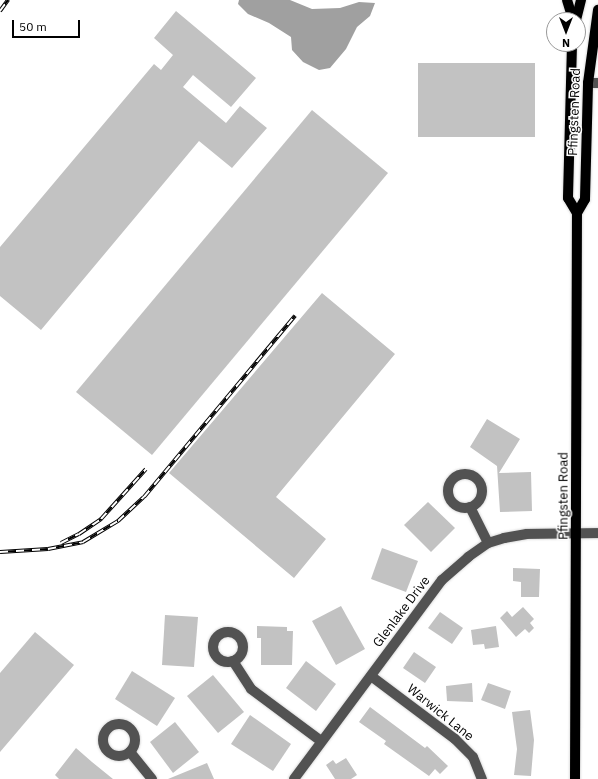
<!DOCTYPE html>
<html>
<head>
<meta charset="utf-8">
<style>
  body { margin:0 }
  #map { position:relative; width:598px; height:779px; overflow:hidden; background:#fff; font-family:"IBM Plex Sans",sans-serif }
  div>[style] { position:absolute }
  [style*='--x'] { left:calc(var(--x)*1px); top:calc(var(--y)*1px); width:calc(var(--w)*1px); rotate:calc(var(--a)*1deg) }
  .water>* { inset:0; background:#a0a0a0 }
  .building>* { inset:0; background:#c2c2c2 }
  .roads { filter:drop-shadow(0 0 1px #dbdbdb) drop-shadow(0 0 1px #dbdbdb) }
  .minor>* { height:10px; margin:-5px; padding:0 5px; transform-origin:5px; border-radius:5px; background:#525252 }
  .minor>.ring { margin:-5px; padding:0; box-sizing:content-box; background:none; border:10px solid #525252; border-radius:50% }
  .major>* { height:10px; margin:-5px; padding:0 5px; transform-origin:5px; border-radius:5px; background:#000 }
  .rail>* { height:4px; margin-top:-2px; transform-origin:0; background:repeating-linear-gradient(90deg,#fff 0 8px,#000 0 16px); box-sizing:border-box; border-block:1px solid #000 }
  span { translate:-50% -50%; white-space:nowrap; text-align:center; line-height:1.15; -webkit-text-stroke:3px #fff; paint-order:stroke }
  .street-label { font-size:13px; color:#000 }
  .north { position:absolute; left:546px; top:12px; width:40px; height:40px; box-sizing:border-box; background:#fff; border:1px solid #999; border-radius:50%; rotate:180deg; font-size:11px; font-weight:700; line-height:16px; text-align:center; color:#000 }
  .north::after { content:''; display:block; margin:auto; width:14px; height:18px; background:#000; clip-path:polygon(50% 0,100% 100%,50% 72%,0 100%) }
  .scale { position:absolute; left:12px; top:20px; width:68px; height:18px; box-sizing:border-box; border:2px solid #000; border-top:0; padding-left:5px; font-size:12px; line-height:14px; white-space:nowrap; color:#000; -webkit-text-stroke:3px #fff; paint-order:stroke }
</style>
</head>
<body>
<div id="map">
  <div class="water">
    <i style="clip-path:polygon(239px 0,290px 0,312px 9px,340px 8px,359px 2px,375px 3px,370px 16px,357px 27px,346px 49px,330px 68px,319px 70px,303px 62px,292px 50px,291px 37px,269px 23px,248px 14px,238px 4px)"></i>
  </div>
  <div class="building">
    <i style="clip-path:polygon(176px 11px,256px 78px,231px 107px,193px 75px,183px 87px,226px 123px,240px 106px,267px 128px,232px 168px,199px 141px,41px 330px,0 296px,0 247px,154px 64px,161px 70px,173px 55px,154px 38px)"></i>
    <i style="clip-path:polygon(418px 63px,535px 63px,535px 137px,418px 137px)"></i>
    <i style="clip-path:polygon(312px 110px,388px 173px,152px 455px,76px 392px)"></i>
    <i style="clip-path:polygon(322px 293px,395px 354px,276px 497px,326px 539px,294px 578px,169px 473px)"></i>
    <i style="clip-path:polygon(487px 419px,520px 439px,499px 473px,531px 472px,532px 511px,500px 512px,497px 466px,470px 447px)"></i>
    <i style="clip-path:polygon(428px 502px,455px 528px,431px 552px,404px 525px)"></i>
    <i style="clip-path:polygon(382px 548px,418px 561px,406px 592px,371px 579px)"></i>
    <i style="clip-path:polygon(513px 568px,540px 569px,539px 597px,521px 597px,521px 582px,513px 581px)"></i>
    <i style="clip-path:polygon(341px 606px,365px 649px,336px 665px,312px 621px)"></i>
    <i style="clip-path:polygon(523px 607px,534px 619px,530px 623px,534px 628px,529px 633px,525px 629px,516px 637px,500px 618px,507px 611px,512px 617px)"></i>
    <i style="clip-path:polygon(440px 612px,463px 628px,452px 644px,428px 628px)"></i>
    <i style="clip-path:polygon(165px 615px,198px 617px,194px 667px,162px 665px)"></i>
    <i style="clip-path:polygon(257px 626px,287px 627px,287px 631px,293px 631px,292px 665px,261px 665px,261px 638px,257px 638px)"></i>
    <i style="clip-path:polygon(496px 626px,499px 647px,485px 649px,484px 644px,473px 645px,471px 630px)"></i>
    <i style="clip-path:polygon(35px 632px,74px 665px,0 752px,0 673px)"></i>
    <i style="clip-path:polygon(414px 652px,436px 667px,425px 683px,403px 668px)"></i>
    <i style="clip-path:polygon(306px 661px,336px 684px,316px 711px,286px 688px)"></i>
    <i style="clip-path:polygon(132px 671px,175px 698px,157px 726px,115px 699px)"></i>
    <i style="clip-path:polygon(213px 675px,244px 712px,218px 733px,187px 696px)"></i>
    <i style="clip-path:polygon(472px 683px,473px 702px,447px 701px,446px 686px)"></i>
    <i style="clip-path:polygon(488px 683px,511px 691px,505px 709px,481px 700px)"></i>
    <i style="clip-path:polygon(370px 707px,425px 748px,427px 746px,448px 766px,440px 774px,435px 769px,429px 776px,384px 744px,386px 741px,359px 722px)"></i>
    <i style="clip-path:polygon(530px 710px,534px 740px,531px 776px,514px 775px,517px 749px,512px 712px)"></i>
    <i style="clip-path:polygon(250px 715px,291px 744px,273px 771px,231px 744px)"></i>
    <i style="clip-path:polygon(175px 722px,199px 752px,173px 773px,150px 742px)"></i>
    <i style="clip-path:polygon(76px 748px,92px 762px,113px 779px,59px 779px,55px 775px)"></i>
    <i style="clip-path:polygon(346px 758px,357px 775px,351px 779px,335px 779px,326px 765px,333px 760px,336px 764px)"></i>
    <i style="clip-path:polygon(207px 763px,214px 779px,168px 779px)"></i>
  </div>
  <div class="roads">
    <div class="minor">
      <i style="--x:588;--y:83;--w:10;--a:0"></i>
      <i class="ring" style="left:448px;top:474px;width:24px;height:24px"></i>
      <i style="--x:470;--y:507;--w:40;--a:63.4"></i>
      <i class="ring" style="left:213px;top:632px;width:20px;height:20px"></i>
      <i style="--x:233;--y:661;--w:33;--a:57"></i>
      <i style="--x:251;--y:689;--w:87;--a:36.6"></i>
      <i style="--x:371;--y:676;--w:105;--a:36.9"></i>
      <i style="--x:455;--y:739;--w:25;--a:45"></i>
      <i style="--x:473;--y:757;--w:24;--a:68"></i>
      <i class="ring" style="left:103px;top:724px;width:22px;height:22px"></i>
      <i style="--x:130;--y:752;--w:35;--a:51"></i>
      <i style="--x:294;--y:779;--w:248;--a:-53.4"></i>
      <i style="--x:442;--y:580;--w:35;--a:-41"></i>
      <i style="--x:468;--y:557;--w:24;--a:-35"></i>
      <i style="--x:488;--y:543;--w:17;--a:-17"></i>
      <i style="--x:504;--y:538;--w:23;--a:-10"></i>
      <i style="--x:527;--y:534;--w:71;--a:-0.8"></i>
    </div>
    <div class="major">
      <i style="--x:567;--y:0;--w:21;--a:73"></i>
      <i style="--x:576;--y:20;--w:21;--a:-76"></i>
      <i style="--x:572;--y:44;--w:154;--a:91.5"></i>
      <i style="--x:568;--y:198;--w:17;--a:59"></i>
      <i style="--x:575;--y:779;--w:566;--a:-89.8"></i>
      <i style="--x:577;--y:213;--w:16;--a:-60"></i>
      <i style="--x:585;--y:199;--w:116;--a:-88.5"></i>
      <i style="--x:588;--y:83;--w:74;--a:-82.2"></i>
    </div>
  </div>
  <div class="rail">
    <i style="--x:0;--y:11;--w:14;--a:-54"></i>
    <i style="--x:61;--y:543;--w:20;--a:-27"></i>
    <i style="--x:79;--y:534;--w:27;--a:-34"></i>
    <i style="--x:101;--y:519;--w:67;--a:-48"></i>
    <i style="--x:0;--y:552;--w:48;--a:-3.6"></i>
    <i style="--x:48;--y:549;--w:36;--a:-11"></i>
    <i style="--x:83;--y:542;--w:41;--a:-31"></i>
    <i style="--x:118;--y:521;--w:35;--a:-43"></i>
    <i style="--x:144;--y:497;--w:236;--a:-50.2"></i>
  </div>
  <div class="street-label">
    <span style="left:575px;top:112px;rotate:-88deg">Pfingsten Road</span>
    <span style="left:564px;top:496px;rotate:-90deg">Pfingsten Road</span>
    <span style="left:402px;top:612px;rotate:-53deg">Glenlake Drive</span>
    <span style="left:440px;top:713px;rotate:39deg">Warwick Lane</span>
  </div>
  <div class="north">N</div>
  <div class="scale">50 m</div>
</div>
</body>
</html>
